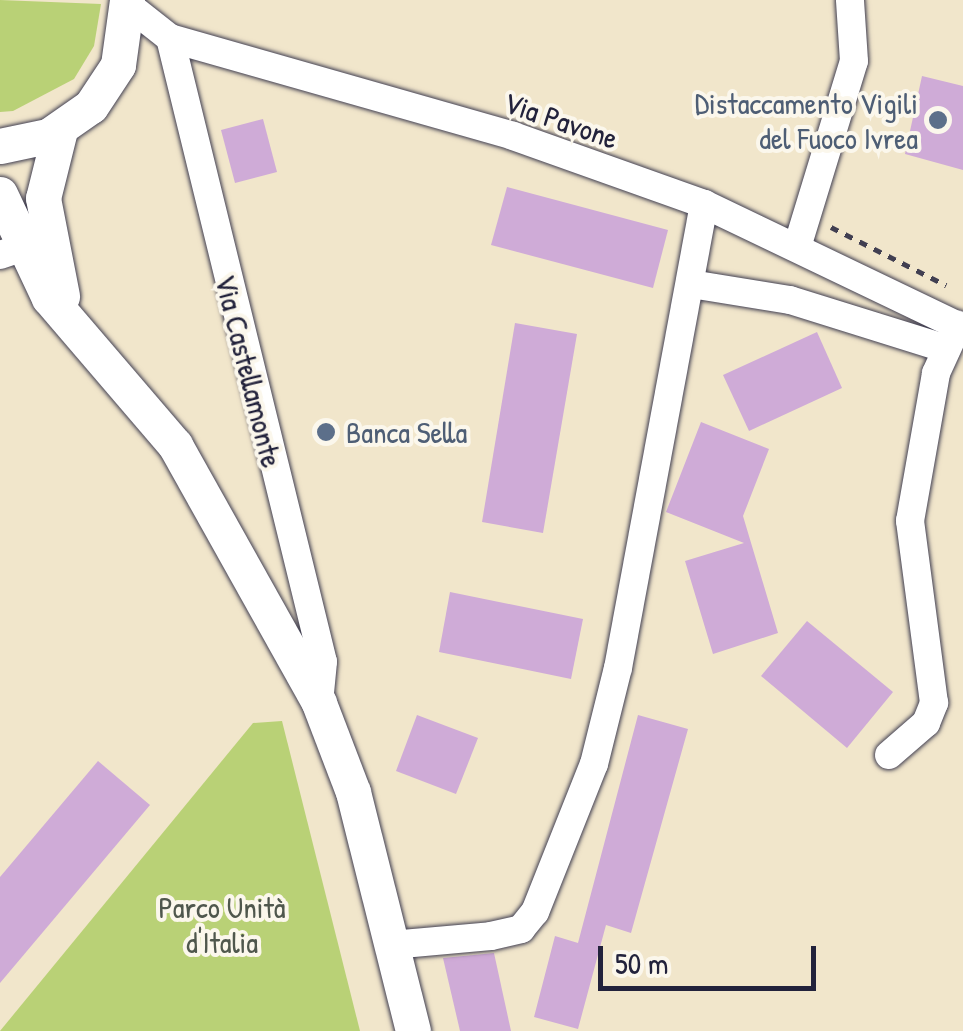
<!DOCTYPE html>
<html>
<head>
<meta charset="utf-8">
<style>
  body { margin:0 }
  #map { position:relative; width:963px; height:1031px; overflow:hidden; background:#f1e6cb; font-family:"Patrick Hand",sans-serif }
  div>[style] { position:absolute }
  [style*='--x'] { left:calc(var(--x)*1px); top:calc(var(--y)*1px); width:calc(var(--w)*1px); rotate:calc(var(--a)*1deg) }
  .green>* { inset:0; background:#b9d176 }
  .building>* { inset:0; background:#cfabd7 }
  .path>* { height:5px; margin-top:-2.5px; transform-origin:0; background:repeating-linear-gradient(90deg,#413f51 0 8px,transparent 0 16px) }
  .roads { filter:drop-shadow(0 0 2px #413f51) drop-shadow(0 0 2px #413f51) }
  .minor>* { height:28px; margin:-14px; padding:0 14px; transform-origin:14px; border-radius:14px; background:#fff }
  .major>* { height:35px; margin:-17.5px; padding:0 17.5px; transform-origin:17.5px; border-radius:17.5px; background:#fff }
  .dots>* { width:28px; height:28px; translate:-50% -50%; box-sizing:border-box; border:5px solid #fbf7ec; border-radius:50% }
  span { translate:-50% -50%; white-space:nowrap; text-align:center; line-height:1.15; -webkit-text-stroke:8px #fbf7ec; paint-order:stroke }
  .service-label { font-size:30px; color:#4e5e75 }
  .right { translate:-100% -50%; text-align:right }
  .left { translate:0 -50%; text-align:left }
  .street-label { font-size:30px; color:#22223b }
  .park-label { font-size:30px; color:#4f574d }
  .scale { position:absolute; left:598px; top:946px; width:218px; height:45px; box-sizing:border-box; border:5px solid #22223b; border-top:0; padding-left:12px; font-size:30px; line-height:35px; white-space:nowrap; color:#22223b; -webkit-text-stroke:8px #fbf7ec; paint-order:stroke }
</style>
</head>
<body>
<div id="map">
  <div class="green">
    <i style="clip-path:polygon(0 0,101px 4px,94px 46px,74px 79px,13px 111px,0 112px)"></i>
    <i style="clip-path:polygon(282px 721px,360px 1031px,0 1031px,253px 723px)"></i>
  </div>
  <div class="building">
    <i style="clip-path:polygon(922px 76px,963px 86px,963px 170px,905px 154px)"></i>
    <i style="clip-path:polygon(263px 119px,277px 172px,235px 183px,221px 130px)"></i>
    <i style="clip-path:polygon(507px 187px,668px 230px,653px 288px,491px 245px)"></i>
    <i style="clip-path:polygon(515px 323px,577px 334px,543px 533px,482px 522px)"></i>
    <i style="clip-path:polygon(817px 332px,842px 388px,749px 431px,723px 375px)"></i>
    <i style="clip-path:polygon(701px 422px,769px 449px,743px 516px,778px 633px,713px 654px,685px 561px,744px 543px,666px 512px)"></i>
    <i style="clip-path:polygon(450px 592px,583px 619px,571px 679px,439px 652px)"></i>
    <i style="clip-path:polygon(807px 621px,893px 692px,847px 748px,761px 676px)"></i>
    <i style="clip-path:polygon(417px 715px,478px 738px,456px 794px,396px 771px)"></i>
    <i style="clip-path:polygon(638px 715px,688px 729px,631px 933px,606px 925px,578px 1029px,534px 1017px,555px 936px,578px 943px)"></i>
    <i style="clip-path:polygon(98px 761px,150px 805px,0 983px,0 877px)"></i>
    <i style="clip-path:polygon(494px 953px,511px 1031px,460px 1031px,443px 958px)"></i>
  </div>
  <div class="path">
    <i style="--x:831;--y:227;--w:129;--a:26.8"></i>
  </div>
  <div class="roads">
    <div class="minor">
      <i style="--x:128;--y:5;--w:53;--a:38.2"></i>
      <i style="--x:170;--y:38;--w:357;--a:15.9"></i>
      <i style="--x:513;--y:136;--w:203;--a:19.6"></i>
      <i style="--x:704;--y:204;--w:287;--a:25.6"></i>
      <i style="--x:170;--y:38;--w:642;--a:76.22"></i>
      <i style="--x:323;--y:662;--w:41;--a:95.6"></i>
      <i style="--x:798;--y:244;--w:191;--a:-73"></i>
      <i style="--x:854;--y:61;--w:61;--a:-93.8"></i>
      <i style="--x:0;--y:255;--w:21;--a:-19"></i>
      <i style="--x:691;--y:284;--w:100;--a:9.2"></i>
      <i style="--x:790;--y:300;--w:164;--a:17.3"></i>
      <i style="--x:889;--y:755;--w:49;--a:-40.9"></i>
      <i style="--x:926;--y:723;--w:22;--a:-68"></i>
      <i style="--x:934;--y:703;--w:184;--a:-97.5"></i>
      <i style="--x:910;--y:521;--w:150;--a:-80"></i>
      <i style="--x:936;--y:373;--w:53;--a:-65.4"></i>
      <i style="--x:391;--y:945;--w:100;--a:-5.1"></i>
      <i style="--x:491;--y:936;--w:31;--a:-13"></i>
      <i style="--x:521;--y:929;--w:22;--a:-51"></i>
      <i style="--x:535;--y:912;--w:159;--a:-68.3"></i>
      <i style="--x:594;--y:764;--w:99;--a:-76"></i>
      <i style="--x:618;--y:668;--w:472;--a:-79.5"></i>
    </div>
    <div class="major">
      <i style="--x:60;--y:130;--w:70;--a:104"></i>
      <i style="--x:43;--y:198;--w:100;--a:79"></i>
      <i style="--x:0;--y:146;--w:49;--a:-11.8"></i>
      <i style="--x:48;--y:136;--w:52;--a:-34.9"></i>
      <i style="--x:91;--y:106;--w:49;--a:-56.6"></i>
      <i style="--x:118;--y:65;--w:66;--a:-82.1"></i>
      <i style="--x:0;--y:194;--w:115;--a:64.8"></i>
      <i style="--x:49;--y:298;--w:194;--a:49.4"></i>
      <i style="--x:175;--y:445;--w:295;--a:60.8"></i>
      <i style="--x:319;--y:703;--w:95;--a:69.1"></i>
      <i style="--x:353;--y:792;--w:246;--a:75.9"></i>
    </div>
  </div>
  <div class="dots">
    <i style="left:938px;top:120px;background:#5c6f8a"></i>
    <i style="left:326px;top:432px;background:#5c6f8a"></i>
  </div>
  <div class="service-label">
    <span class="right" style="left:918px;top:120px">Distaccamento Vigili<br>del Fuoco Ivrea</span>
    <span class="left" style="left:346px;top:432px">Banca Sella</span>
  </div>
  <div class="street-label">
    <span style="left:561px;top:120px;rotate:19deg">Via Pavone</span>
    <span style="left:249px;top:371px;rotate:76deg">Via Castellamonte</span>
  </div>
  <div class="park-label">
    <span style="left:222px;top:924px">Parco Unità<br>d'Italia</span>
  </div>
  <div class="scale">50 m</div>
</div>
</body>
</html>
